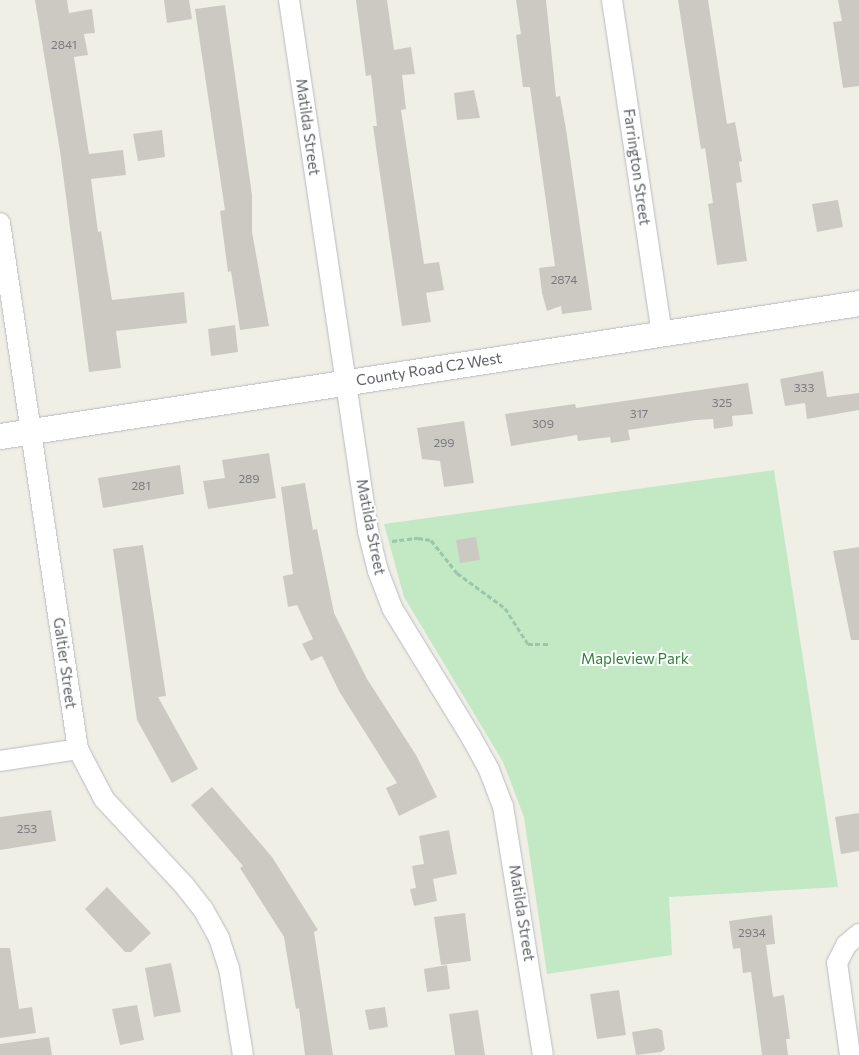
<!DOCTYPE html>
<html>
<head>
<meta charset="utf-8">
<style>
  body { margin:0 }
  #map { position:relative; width:859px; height:1055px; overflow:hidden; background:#f0efe6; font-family:Commissioner,sans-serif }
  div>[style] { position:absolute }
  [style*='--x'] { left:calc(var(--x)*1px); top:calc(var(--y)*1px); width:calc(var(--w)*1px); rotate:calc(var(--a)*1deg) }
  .green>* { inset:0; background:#c2e8c4 }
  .building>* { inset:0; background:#ccc9c3 }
  .path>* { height:3px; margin-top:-1.5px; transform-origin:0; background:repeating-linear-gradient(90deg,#9ac7a9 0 5px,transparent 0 7.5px) }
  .roads { filter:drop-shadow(0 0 1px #b8bbc0) drop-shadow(0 0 1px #b8bbc0) }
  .minor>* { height:20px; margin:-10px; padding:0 10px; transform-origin:10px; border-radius:10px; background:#fff }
  .tertiary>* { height:25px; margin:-12.5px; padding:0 12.5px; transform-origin:12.5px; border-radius:12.5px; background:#fff }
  span { translate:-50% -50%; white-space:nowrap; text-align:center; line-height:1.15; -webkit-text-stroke:4px #fff; paint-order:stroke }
  .number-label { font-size:12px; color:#7a7b7e }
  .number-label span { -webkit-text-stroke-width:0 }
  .street-label { font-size:15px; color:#5e6167 }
  .park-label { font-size:15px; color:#318239 }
</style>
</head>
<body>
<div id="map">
  <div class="green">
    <i style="clip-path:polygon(774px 470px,838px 887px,669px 897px,672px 955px,547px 974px,524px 817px,503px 762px,404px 597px,384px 524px)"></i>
  </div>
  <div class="building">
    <i style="clip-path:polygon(35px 0,67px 0,69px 13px,92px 9px,95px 33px,84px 34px,88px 55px,74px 57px,89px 154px,123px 150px,126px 175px,91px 179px,98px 232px,101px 231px,112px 300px,184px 292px,187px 323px,116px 331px,121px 368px,89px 372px,60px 151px)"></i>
    <i style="clip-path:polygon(164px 0,189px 0,192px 19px,167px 23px)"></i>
    <i style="clip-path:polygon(356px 0,387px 0,394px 50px,411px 47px,415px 74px,402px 75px,406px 109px,401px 110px,424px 264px,439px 262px,444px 290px,426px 293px,431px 322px,402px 326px,373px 126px,377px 126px,371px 75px,366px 76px)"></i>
    <i style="clip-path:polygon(516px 0,546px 0,556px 97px,560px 96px,566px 129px,592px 310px,562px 314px,561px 306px,547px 311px,542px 293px,539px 268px,555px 266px,530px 87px,523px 87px,516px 35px,521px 34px)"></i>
    <i style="clip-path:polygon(678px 0,708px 0,727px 124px,735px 122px,742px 161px,739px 162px,742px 182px,736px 183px,747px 261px,717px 265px,708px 204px,713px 203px,705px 148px,701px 149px)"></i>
    <i style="clip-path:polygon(838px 0,859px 0,859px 86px,843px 88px,833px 22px,842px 21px)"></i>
    <i style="clip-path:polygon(225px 5px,252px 195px,252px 232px,269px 326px,240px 330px,231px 271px,228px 272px,220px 211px,225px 210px,195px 9px)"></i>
    <i style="clip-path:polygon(474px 90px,480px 118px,457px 120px,454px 93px)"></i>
    <i style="clip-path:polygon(162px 130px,165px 157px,138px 161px,133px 134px)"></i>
    <i style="clip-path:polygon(838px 200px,843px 227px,817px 232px,812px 204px)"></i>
    <i style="clip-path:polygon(235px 325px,238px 352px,211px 356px,208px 329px)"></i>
    <i style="clip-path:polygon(823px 371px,827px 397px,859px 393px,859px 410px,807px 419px,805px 403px,785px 406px,780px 379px)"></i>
    <i style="clip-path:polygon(748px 383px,753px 414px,732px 416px,733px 426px,714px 429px,713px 419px,696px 420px,628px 430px,630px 440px,611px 443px,610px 437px,578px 441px,577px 435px,511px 446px,505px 414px,575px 404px,576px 408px)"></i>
    <i style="clip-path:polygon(464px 421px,474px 483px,444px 487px,440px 461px,422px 459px,417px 428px)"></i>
    <i style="clip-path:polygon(269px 453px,276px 498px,208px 509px,203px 481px,225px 478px,222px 460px)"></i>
    <i style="clip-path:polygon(180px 465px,184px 494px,103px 508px,98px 478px)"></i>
    <i style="clip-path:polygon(305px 483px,313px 530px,317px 529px,334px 613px,367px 679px,416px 755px,437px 797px,399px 816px,386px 788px,397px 783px,339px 691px,322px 656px,311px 661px,302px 644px,313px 639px,297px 605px,288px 607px,283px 576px,293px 574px,281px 487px)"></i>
    <i style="clip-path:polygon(476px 537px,480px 560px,460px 563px,456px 540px)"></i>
    <i style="clip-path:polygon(143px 545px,166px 696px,158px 697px,198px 769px,172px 783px,137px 720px,113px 549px)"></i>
    <i style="clip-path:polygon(859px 547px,859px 640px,851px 640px,833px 551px)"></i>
    <i style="clip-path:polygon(212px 787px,272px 857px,318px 930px,314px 932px,333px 1055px,305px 1055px,299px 1008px,296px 1009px,284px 937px,240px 868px,243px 866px,191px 805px)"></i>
    <i style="clip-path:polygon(51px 810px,56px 841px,0 850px,0 817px)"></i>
    <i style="clip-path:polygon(859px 813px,859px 851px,841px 854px,835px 817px)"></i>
    <i style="clip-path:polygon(449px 830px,457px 874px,433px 879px,437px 901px,414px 906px,410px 889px,416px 888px,412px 866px,424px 864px,419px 836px)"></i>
    <i style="clip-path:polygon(107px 887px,151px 933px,131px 952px,125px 952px,85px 909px)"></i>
    <i style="clip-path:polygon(465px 913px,471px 961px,441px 965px,434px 917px)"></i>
    <i style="clip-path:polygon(772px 915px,775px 944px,766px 945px,773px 997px,784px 995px,790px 1039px,786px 1039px,788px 1055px,762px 1055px,751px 972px,743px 973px,740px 948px,733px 949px,729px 921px)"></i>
    <i style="clip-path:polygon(0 948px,10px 948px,19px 1009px,32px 1007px,36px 1033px,0 1038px)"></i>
    <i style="clip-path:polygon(171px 963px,181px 1012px,154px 1017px,145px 968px)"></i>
    <i style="clip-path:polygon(447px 965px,450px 989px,427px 992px,424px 969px)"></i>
    <i style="clip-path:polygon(619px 990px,626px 1035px,597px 1039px,590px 994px)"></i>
    <i style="clip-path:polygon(137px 1005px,144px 1040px,120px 1045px,112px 1009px)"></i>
    <i style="clip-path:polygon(385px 1007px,388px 1027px,369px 1030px,365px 1010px)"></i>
    <i style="clip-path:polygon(478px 1010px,485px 1055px,455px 1055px,449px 1014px)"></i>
    <i style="clip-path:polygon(657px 1028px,662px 1030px,665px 1049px,661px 1052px,636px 1055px,632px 1032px)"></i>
    <i style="clip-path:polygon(49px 1037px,52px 1055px,0 1055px,0 1044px)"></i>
  </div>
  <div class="path">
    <i style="--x:392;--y:541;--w:26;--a:-7"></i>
    <i style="--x:418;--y:538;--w:13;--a:9"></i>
    <i style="--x:431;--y:540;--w:42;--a:51.8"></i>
    <i style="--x:457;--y:573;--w:59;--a:36.1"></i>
    <i style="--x:505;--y:608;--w:43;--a:57.4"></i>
    <i style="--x:528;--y:644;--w:22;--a:0"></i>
  </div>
  <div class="roads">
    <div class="minor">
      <i style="--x:289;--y:0;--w:537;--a:81.54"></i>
      <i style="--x:368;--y:531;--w:41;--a:76"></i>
      <i style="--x:378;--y:571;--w:40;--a:69"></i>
      <i style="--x:392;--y:608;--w:151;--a:58.5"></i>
      <i style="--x:471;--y:737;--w:38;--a:61"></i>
      <i style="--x:489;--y:770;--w:39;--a:69"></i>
      <i style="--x:503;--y:806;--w:252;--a:80.9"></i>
      <i style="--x:612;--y:0;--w:337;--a:81.5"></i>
      <i style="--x:0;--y:223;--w:532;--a:81.57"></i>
      <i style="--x:78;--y:749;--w:56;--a:62.5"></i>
      <i style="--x:104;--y:799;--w:117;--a:47.1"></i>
      <i style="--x:184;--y:885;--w:31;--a:52"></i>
      <i style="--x:203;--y:909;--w:33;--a:61"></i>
      <i style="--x:219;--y:938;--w:32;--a:72"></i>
      <i style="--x:229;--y:968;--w:88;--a:80.9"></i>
      <i style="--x:0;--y:761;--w:79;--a:-8.7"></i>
      <i style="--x:850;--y:1055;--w:93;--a:-98"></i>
      <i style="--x:837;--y:963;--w:20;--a:-63"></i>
      <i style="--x:846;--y:945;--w:17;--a:-40"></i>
    </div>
    <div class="tertiary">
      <i style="--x:0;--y:436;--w:869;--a:-8.8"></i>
    </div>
  </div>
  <div class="number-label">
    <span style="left:64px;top:45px">2841</span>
    <span style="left:564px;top:280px">2874</span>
    <span style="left:804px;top:388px">333</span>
    <span style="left:722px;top:403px">325</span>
    <span style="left:639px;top:414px">317</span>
    <span style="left:543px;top:424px">309</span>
    <span style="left:444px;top:443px">299</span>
    <span style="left:249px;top:479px">289</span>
    <span style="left:141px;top:486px">281</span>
    <span style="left:27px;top:829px">253</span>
    <span style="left:752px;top:933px">2934</span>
  </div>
  <div class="street-label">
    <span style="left:308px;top:127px;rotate:82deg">Matilda Street</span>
    <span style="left:637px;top:167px;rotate:82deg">Farrington Street</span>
    <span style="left:429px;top:369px;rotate:-9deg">County Road C2 West</span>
    <span style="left:371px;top:527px;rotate:79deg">Matilda Street</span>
    <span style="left:65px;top:663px;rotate:82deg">Galtier Street</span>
    <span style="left:522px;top:913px;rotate:81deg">Matilda Street</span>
  </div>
  <div class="park-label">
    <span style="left:635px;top:659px">Mapleview Park</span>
  </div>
</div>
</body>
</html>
